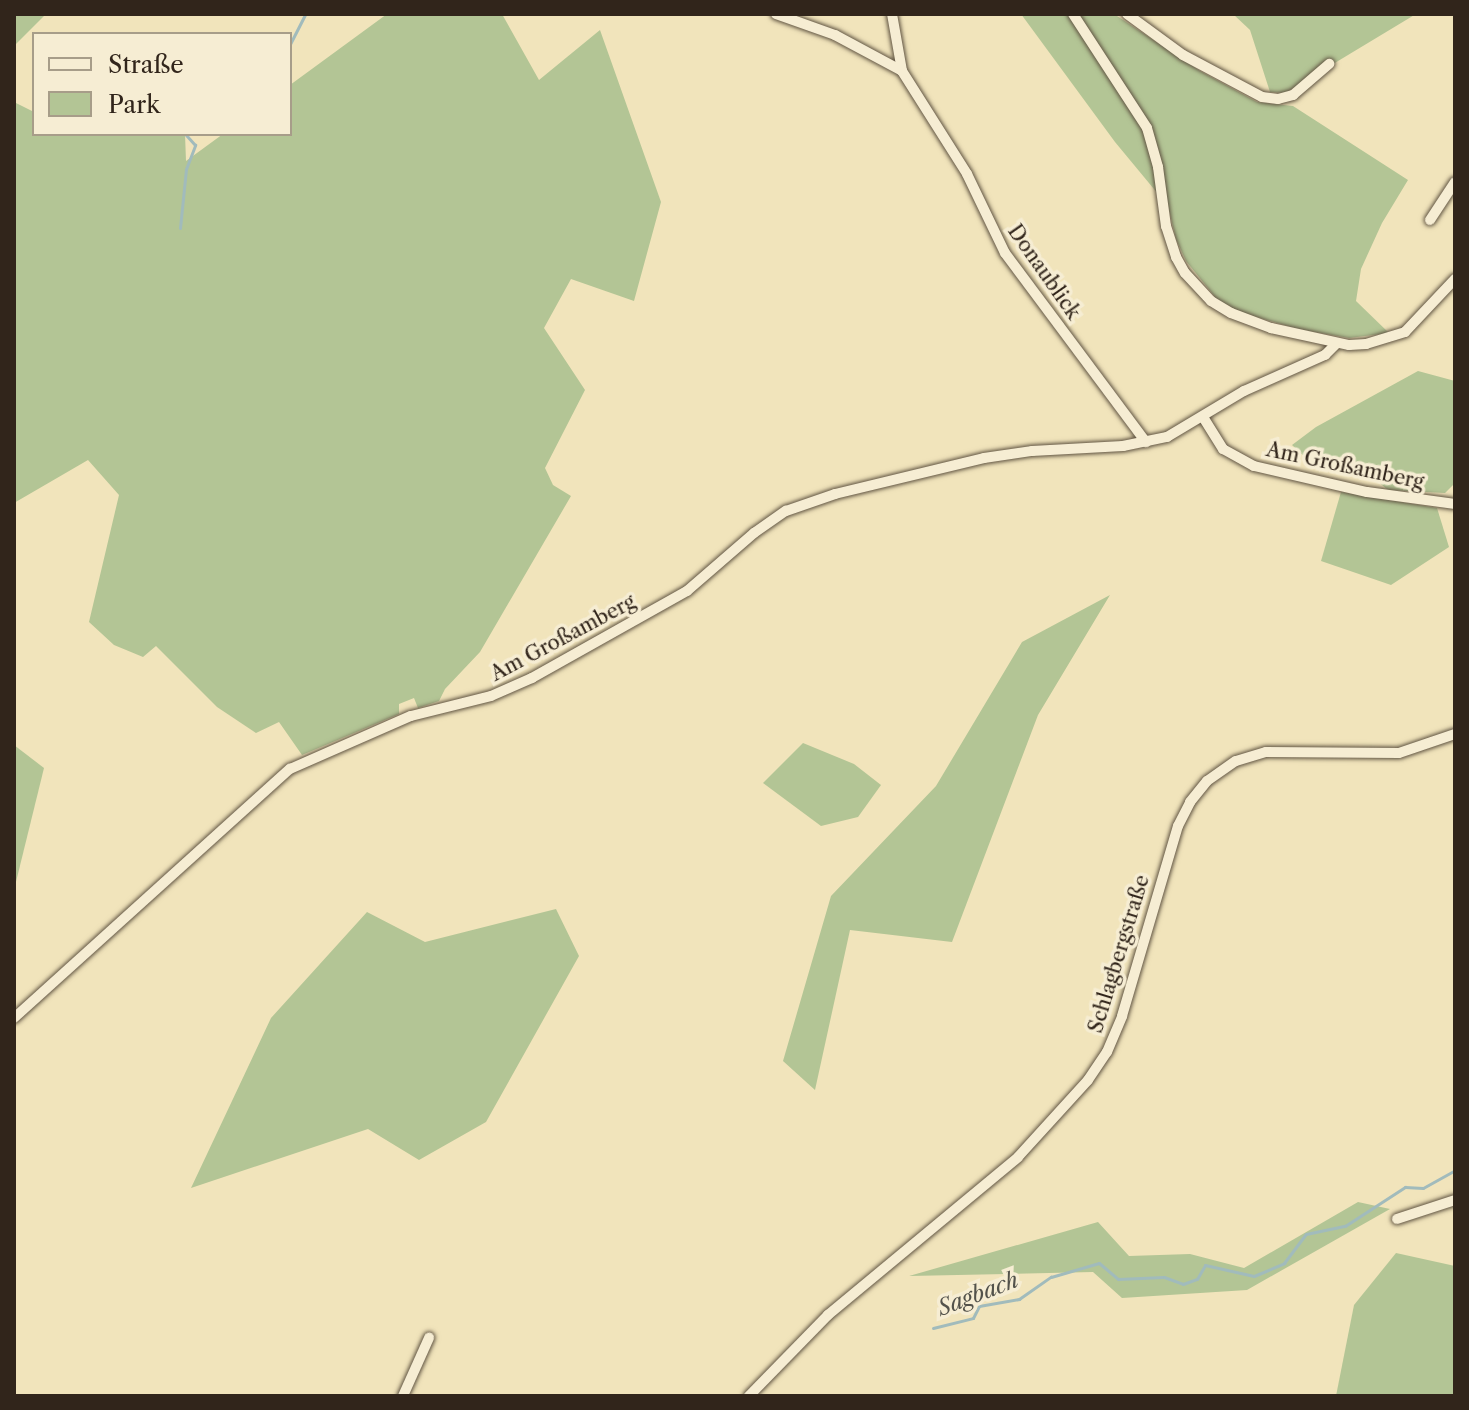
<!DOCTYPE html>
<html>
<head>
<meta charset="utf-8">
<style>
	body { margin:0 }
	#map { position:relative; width:1469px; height:1410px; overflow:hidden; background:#f1e4bb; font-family:"Libre Caslon Text",serif }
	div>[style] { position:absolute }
	.green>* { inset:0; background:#b3c595 }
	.stream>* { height:3px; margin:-1.5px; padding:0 1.5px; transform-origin:1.5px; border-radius:1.5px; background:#a1bbbc }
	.roads { filter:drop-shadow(0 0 2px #615543) drop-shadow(0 0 2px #615543) }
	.street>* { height:10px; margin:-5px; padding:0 5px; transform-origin:5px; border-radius:5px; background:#f6edd3 }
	span { translate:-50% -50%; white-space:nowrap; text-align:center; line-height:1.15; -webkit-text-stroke:7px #f6edd3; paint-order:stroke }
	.street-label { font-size:20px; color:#31251b }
	.water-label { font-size:22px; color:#53524b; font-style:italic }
	.frame { position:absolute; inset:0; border:16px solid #31251b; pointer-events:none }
	.legend { position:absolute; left:32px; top:32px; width:260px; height:104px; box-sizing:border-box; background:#f6edd3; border:2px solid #a79d89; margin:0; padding:10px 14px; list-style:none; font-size:24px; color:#31251b }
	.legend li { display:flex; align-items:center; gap:16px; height:40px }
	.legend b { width:40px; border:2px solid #a79d89 }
</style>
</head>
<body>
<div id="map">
	<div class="green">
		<i style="clip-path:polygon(14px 14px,46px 14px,14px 46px)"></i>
		<i style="clip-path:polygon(387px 14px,502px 14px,539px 80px,600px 30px,661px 202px,634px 301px,571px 279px,544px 328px,585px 390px,545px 468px,553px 485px,571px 496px,480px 652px,445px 689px,439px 701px,418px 708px,414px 698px,399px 704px,399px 714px,302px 755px,279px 722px,256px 733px,217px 707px,156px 646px,143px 657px,114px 645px,89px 622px,119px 495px,88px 460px,14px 503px,14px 102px,34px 112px,34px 134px,185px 134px,186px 161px,223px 134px,290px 134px,290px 85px)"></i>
		<i style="clip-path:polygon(1021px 14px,1114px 14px,1200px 71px,1257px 102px,1293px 106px,1408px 180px,1382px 223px,1361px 269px,1356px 301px,1389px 333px,1349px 338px,1298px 329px,1236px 311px,1216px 298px,1186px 261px,1176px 239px,1168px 206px,1115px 142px)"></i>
		<i style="clip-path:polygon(1233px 14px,1416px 14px,1285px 93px,1270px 92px,1250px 30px)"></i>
		<i style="clip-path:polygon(1418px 371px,1455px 381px,1455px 483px,1445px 493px,1388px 490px,1358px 465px,1308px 460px,1292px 445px,1316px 427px)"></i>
		<i style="clip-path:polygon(1341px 492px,1437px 508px,1449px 547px,1391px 585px,1321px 561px)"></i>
		<i style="clip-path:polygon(1110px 595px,1038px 715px,952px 942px,850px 930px,815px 1090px,783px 1061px,831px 896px,936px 786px,1022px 642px)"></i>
		<i style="clip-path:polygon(803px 743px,854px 764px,881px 785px,858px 817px,821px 826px,763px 783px)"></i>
		<i style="clip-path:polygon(14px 745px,44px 768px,14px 890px)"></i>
		<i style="clip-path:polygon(556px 909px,579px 956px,486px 1122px,419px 1160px,368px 1129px,191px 1188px,271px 1018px,367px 912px,425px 942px)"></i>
		<i style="clip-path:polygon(1358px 1202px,1390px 1209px,1247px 1290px,1122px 1298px,1093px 1272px,909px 1276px,1098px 1222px,1129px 1256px,1190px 1254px,1244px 1268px)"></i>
		<i style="clip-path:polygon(1396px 1253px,1455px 1266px,1455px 1396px,1336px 1396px,1354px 1305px)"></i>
	</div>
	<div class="stream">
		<i style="left:290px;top:44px;width:34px;rotate:-63deg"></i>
		<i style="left:180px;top:228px;width:59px;rotate:-84.2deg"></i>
		<i style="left:186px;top:169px;width:26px;rotate:-69deg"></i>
		<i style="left:195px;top:145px;width:15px;rotate:-132deg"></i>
		<i style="left:933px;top:1328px;width:41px;rotate:-14deg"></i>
		<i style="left:973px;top:1318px;width:13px;rotate:-63deg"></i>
		<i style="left:979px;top:1306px;width:41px;rotate:-9.9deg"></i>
		<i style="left:1019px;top:1299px;width:39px;rotate:-35deg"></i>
		<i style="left:1051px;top:1277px;width:50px;rotate:-16.3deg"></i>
		<i style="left:1099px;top:1263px;width:25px;rotate:40deg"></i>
		<i style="left:1118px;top:1279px;width:46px;rotate:-2.5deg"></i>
		<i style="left:1164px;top:1277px;width:20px;rotate:20deg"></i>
		<i style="left:1183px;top:1284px;width:15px;rotate:-20deg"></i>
		<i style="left:1197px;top:1279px;width:16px;rotate:-60deg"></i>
		<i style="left:1205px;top:1265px;width:50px;rotate:12.7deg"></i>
		<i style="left:1254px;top:1276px;width:33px;rotate:-23deg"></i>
		<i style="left:1284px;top:1263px;width:36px;rotate:-53deg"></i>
		<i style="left:1306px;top:1234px;width:40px;rotate:-12deg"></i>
		<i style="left:1345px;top:1226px;width:72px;rotate:-33deg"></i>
		<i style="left:1405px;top:1187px;width:18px;rotate:3deg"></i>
		<i style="left:1423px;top:1188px;width:37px;rotate:-29deg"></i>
	</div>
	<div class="roads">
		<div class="street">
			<i style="left:776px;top:14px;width:63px;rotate:19.6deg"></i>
			<i style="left:835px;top:35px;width:76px;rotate:28.2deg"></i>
			<i style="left:902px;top:71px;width:122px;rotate:57.7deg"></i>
			<i style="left:967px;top:174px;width:88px;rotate:64.3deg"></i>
			<i style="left:1005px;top:253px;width:236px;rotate:53.3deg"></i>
			<i style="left:892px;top:14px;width:58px;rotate:80deg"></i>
			<i style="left:1073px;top:14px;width:136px;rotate:57deg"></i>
			<i style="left:1147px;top:128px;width:41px;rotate:74.2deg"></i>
			<i style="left:1158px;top:167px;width:60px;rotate:82.3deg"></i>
			<i style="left:1166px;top:226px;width:33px;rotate:72deg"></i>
			<i style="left:1176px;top:257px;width:18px;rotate:61deg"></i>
			<i style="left:1185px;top:273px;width:38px;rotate:47deg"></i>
			<i style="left:1211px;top:301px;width:23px;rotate:31deg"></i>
			<i style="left:1231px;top:313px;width:43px;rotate:20.6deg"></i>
			<i style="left:1271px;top:328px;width:80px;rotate:12.3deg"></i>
			<i style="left:1349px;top:345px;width:17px;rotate:-3deg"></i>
			<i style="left:1366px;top:344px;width:41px;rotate:-17.1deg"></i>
			<i style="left:1405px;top:332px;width:73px;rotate:-46.7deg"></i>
			<i style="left:1127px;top:14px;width:69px;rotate:36.2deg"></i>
			<i style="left:1183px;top:55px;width:89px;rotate:28deg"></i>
			<i style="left:1262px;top:97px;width:16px;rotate:7deg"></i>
			<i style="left:1278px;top:99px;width:16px;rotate:-15deg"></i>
			<i style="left:1293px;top:95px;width:48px;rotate:-40.7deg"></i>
			<i style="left:1430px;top:220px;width:45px;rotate:-56.7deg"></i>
			<i style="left:1203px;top:417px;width:38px;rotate:58deg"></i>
			<i style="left:1223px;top:449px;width:35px;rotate:29deg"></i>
			<i style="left:1254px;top:466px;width:116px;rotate:13deg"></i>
			<i style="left:1367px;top:492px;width:89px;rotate:7.8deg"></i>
			<i style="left:14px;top:1018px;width:372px;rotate:-42.1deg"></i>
			<i style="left:290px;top:769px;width:132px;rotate:-23.7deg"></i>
			<i style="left:411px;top:716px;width:82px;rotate:-14deg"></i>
			<i style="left:491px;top:696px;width:45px;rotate:-23.7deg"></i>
			<i style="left:532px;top:678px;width:178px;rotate:-29.3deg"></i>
			<i style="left:687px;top:591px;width:89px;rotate:-40.9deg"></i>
			<i style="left:754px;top:533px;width:39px;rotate:-35deg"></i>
			<i style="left:786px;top:511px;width:52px;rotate:-19.1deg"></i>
			<i style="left:835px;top:494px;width:153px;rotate:-13.6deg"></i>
			<i style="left:984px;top:458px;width:49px;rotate:-8.3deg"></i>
			<i style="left:1032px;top:451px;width:91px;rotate:-3.1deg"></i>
			<i style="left:1123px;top:446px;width:45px;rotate:-11.6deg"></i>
			<i style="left:1167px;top:437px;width:90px;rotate:-30.9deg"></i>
			<i style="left:1244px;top:391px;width:89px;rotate:-24deg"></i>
			<i style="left:1325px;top:355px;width:17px;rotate:-45deg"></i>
			<i style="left:1397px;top:1219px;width:61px;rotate:-18.1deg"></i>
			<i style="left:403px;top:1396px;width:64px;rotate:-65.9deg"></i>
			<i style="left:749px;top:1396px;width:113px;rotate:-45.7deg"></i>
			<i style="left:828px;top:1315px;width:247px;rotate:-39.7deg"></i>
			<i style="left:1018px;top:1157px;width:104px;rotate:-47.7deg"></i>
			<i style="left:1088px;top:1080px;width:34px;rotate:-56deg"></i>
			<i style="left:1107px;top:1052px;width:39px;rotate:-67deg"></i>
			<i style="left:1122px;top:1016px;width:198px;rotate:-73.6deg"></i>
			<i style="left:1178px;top:826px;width:27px;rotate:-63deg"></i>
			<i style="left:1190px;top:802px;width:27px;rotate:-51deg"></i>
			<i style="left:1207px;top:781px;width:35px;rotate:-35deg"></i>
			<i style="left:1236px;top:761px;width:31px;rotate:-17deg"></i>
			<i style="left:1266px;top:752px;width:133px;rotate:0.4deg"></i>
			<i style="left:1399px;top:753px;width:59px;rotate:-18.7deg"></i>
		</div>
	</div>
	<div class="street-label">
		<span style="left:1044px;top:272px;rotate:55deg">Donaublick</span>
		<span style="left:1345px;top:466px;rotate:12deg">Am Großamberg</span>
		<span style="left:563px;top:638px;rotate:-28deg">Am Großamberg</span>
		<span style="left:1119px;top:954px;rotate:-73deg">Schlagbergstraße</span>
	</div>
	<div class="water-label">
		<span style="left:978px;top:1294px;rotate:-21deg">Sagbach</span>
	</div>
	<div class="frame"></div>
	<ul class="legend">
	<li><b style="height:10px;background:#f6edd3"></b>Straße</li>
	<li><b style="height:22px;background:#b3c595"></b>Park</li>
	</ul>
</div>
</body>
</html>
